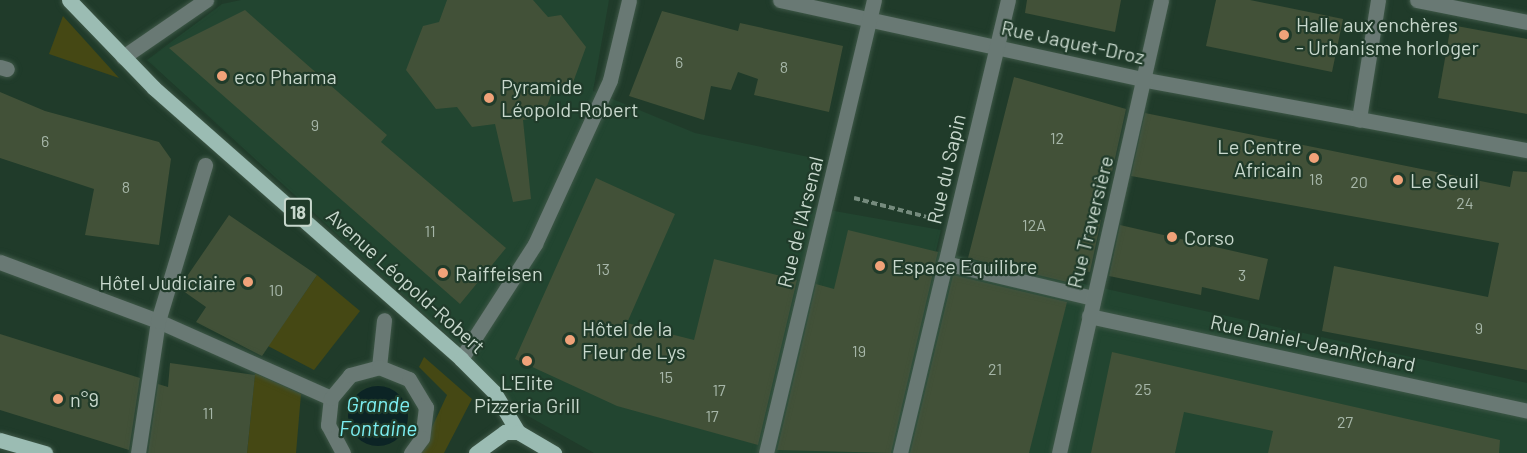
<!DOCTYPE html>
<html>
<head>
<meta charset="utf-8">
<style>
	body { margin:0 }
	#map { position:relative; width:1527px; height:453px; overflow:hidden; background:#203b2a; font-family:Barlow,sans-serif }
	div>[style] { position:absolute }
	.built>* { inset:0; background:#224530 }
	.green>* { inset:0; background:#454814 }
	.water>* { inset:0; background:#0c2425 }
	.round { border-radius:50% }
	.building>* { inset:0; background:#425138 }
	.path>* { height:4px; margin-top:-2px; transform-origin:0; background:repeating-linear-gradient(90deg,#758b7d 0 6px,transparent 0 9px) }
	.roads { filter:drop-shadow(0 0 2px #3e5747) drop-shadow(0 0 2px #3e5747) }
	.minor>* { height:15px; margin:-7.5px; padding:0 7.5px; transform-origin:7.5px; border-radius:7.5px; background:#697974 }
	.major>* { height:15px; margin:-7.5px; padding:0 7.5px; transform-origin:7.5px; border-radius:7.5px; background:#9bbcb3 }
	.dots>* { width:16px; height:16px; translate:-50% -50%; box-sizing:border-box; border:3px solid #203b2a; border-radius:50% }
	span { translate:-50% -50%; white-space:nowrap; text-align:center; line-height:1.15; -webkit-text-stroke:4.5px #203b2a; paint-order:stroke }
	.number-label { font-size:16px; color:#a6b6a8 }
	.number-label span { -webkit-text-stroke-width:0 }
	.shield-label span { padding:2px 4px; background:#203b2a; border:2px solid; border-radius:4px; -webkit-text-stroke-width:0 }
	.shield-label { font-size:18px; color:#c8d8cd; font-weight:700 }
	.poi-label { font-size:20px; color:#c8d8cd }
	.left { translate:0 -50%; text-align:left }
	.right { translate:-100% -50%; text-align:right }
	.street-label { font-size:20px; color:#c8d8cd }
	.water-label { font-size:21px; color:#7ceef2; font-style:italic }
</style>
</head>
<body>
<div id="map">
	<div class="built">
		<i style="clip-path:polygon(241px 0,609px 0,593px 91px,695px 133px,823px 160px,812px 207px,941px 230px,936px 251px,1527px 383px,1527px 453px,594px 453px,512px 407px,456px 343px,147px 60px,222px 4px)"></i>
	</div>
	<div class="green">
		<i style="clip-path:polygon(63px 16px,119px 78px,49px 54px)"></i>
		<i style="clip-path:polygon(317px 275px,360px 311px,314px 370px,268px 346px)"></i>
		<i style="clip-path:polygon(424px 357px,472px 399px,444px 453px,420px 453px,447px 395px,419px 367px)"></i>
		<i style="clip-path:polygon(255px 373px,301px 394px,296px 453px,247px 453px)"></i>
	</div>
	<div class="water">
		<i class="round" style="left:348px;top:386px;width:60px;height:60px"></i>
	</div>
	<div class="building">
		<i style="clip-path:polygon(447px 0,533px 0,548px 17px,561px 15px,586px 47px,571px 88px,553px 90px,543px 117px,523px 120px,531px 199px,513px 202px,495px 124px,472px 127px,457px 107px,436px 109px,406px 70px,423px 26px,439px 22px)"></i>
		<i style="clip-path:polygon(1027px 0,1121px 0,1115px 32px,1025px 13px)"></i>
		<i style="clip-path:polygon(1216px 0,1250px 0,1343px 19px,1332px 72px,1206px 46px)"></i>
		<i style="clip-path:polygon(245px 10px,387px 135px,381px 142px,506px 248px,460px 304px,169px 48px)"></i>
		<i style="clip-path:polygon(662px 11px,738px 31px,740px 23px,843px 46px,829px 112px,754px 95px,758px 79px,738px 72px,731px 90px,711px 86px,704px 120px,629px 96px)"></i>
		<i style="clip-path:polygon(1451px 25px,1527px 39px,1527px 114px,1438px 98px)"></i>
		<i style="clip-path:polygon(1014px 77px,1126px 109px,1112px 172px,1103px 170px,1092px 218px,1101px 220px,1090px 272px,1081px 270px,1071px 283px,968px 258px)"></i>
		<i style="clip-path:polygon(0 92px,45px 111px,159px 142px,171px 159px,159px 245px,85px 235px,94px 189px,0 158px)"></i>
		<i style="clip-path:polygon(1145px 113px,1510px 187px,1513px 171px,1527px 172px,1527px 370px,1322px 331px,1334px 266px,1488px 297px,1499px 243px,1131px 176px)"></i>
		<i style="clip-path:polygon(596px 178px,675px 214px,627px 323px,694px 340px,714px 259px,797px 280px,758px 445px,617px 406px,515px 359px)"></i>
		<i style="clip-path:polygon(229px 215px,317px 275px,262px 356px,196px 322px,206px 307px,179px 288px)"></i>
		<i style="clip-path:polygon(1120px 225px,1268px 259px,1259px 300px,1202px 287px,1201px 295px,1109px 276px)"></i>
		<i style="clip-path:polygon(848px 230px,938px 252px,891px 453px,777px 450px,816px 284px,834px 289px)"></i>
		<i style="clip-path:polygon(953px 275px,1067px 302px,1029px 453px,910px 453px)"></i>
		<i style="clip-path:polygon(0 334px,140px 378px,129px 450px,0 410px)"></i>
		<i style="clip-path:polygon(1112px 352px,1500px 440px,1499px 453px,1268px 453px,1273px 431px,1184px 412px,1175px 453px,1091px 453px)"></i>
		<i style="clip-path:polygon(170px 363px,255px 375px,247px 453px,148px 453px,158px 384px,168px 387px)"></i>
	</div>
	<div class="path">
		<i style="left:854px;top:198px;width:80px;rotate:14.6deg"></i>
	</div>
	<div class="roads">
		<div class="minor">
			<i style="left:780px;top:0;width:375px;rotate:12.3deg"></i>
			<i style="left:1146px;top:80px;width:217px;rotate:10.4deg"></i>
			<i style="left:1378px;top:0;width:121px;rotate:99.1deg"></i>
			<i style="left:1359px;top:119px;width:171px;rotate:10.5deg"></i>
			<i style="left:1417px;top:0;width:112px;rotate:11.3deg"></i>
			<i style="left:123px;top:57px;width:101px;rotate:-34.5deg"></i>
			<i style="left:0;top:67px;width:7px;rotate:16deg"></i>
			<i style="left:0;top:262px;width:169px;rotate:20.5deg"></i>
			<i style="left:158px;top:321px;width:189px;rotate:24deg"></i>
			<i style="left:945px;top:263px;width:152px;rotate:13.3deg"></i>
			<i style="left:1089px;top:316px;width:448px;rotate:12.2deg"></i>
			<i style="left:461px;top:359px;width:137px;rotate:-57.2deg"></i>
			<i style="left:535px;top:244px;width:180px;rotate:-65.4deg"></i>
			<i style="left:610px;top:80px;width:82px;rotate:-76.6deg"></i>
			<i style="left:379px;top:367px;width:47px;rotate:-83.9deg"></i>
			<i style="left:138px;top:453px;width:134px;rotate:-81.4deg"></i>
			<i style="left:158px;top:321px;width:163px;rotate:-73.2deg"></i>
			<i style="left:343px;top:453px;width:32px;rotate:-118deg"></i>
			<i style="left:328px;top:425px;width:27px;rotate:-84deg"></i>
			<i style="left:331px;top:398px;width:30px;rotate:-50deg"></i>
			<i style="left:350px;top:375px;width:30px;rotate:-15deg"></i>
			<i style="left:379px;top:367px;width:32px;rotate:22deg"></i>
			<i style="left:409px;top:379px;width:33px;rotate:59deg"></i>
			<i style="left:426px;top:407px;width:31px;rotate:97deg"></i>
			<i style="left:422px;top:438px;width:19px;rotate:126deg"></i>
			<i style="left:766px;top:453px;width:466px;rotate:-76.6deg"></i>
			<i style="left:900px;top:453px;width:466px;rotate:-76.6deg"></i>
			<i style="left:1059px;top:453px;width:464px;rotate:-77.3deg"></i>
		</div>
		<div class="major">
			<i style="left:69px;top:0;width:122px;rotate:46deg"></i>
			<i style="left:154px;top:88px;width:409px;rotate:41.4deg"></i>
			<i style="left:461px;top:359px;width:47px;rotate:45deg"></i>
			<i style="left:494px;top:392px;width:47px;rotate:59deg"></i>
			<i style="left:0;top:440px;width:47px;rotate:16.1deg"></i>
			<i style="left:476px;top:453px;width:36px;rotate:-36deg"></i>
			<i style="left:505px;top:432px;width:13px"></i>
			<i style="left:518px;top:432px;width:42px;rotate:30.3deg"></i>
		</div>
	</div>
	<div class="dots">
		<i style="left:1284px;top:35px;background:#f0a279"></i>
		<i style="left:222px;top:76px;background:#f0a279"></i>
		<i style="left:489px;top:98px;background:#f0a279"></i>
		<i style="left:1314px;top:158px;background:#f0a279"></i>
		<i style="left:1398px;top:180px;background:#f0a279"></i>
		<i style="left:1172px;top:237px;background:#f0a279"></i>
		<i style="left:880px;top:266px;background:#f0a279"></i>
		<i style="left:443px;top:273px;background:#f0a279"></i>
		<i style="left:248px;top:282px;background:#f0a279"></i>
		<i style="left:570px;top:340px;background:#f0a279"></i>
		<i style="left:527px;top:361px;background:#f0a279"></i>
		<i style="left:58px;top:399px;background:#f0a279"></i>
	</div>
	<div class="number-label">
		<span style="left:679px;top:62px">6</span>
		<span style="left:784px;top:67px">8</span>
		<span style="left:315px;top:125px">9</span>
		<span style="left:1057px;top:138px">12</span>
		<span style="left:45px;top:141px">6</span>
		<span style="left:1316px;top:179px">18</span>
		<span style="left:1359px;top:182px">20</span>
		<span style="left:126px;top:187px">8</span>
		<span style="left:1465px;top:203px">24</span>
		<span style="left:1034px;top:225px">12A</span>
		<span style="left:430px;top:231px">11</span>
		<span style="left:603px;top:269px">13</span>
		<span style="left:1242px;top:275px">3</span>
		<span style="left:276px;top:290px">10</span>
		<span style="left:1479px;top:328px">9</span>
		<span style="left:859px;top:351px">19</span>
		<span style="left:995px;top:369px">21</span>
		<span style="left:666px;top:377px">15</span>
		<span style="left:1143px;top:389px">25</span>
		<span style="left:719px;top:390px">17</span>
		<span style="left:208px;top:413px">11</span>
		<span style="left:712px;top:416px">17</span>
		<span style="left:1345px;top:422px">27</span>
	</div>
	<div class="shield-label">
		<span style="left:298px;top:212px">18</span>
	</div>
	<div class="poi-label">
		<span class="left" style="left:1296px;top:36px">Halle aux enchères<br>- Urbanisme horloger</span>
		<span class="left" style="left:234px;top:76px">eco Pharma</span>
		<span class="left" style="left:501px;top:98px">Pyramide<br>Léopold-Robert</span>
		<span class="right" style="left:1302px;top:158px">Le Centre<br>Africain</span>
		<span class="left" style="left:1410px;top:180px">Le Seuil</span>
		<span class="left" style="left:1184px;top:237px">Corso</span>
		<span class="left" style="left:892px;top:266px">Espace Equilibre</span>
		<span class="left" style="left:455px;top:273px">Raiffeisen</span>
		<span class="right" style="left:236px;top:282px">Hôtel Judiciaire</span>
		<span class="left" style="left:582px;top:340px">Hôtel de la<br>Fleur de Lys</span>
		<span style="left:527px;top:394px">L'Elite<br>Pizzeria Grill</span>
		<span class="left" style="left:70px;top:399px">n°9</span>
	</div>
	<div class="street-label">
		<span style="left:1073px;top:42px;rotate:12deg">Rue Jaquet-Droz</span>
		<span style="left:946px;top:169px;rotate:-77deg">Rue du Sapin</span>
		<span style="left:800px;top:222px;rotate:-76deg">Rue de l'Arsenal</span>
		<span style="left:1090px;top:222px;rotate:-76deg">Rue Traversière</span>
		<span style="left:406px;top:281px;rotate:42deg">Avenue Léopold-Robert</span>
		<span style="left:1313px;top:343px;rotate:12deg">Rue Daniel-JeanRichard</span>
	</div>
	<div class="water-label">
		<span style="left:378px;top:416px">Grande<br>Fontaine</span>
	</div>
</div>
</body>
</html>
